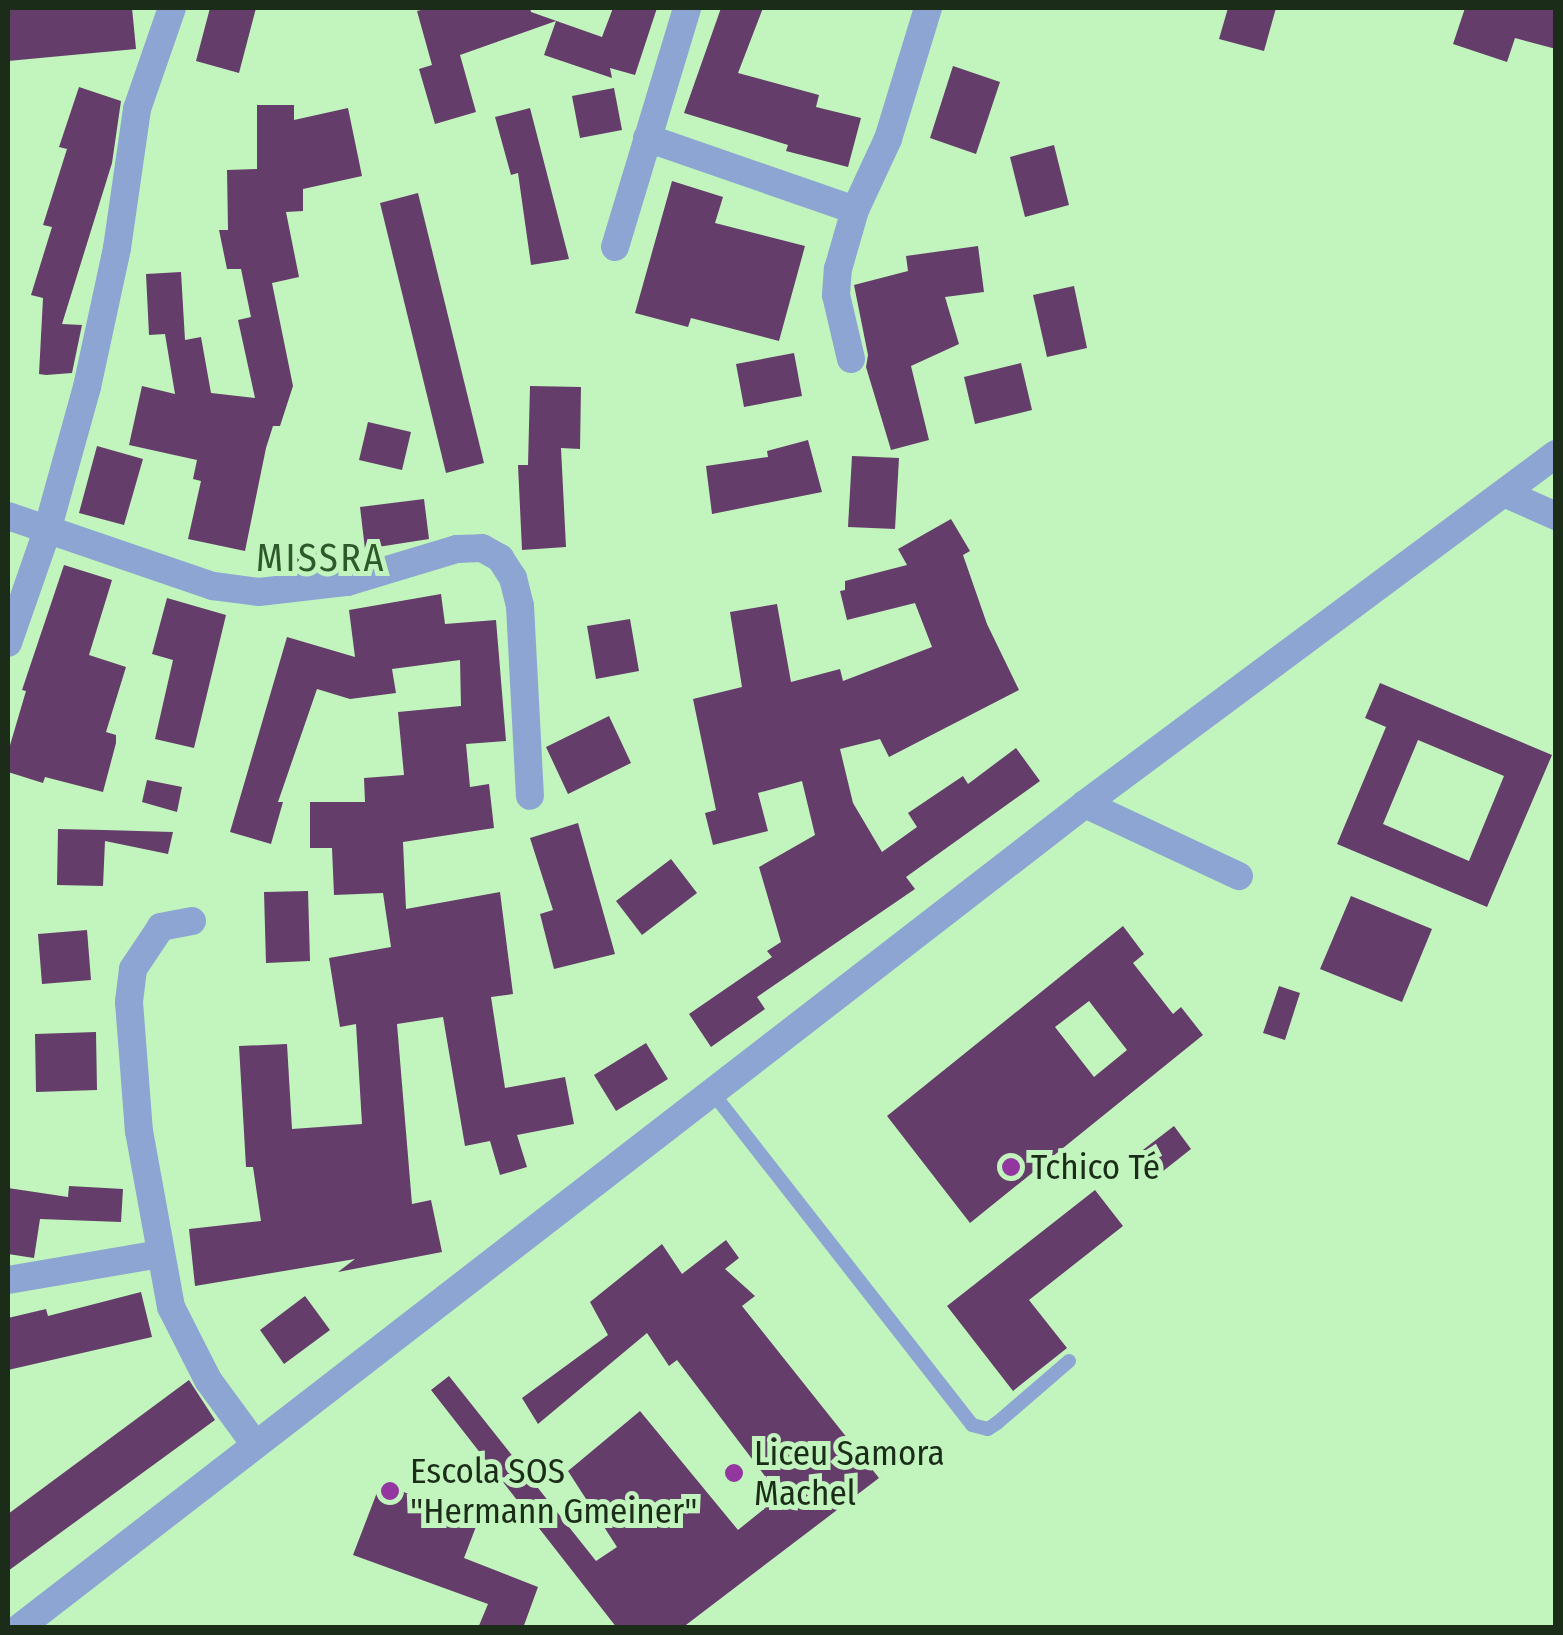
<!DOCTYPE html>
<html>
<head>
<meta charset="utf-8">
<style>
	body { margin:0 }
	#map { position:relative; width:1563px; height:1635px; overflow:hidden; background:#c2f4be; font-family:"Fira Sans Condensed",sans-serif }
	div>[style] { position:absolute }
	.building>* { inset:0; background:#653d6a }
	.lane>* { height:14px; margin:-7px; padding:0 7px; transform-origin:7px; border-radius:7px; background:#8ca5d2 }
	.street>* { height:28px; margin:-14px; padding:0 14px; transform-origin:14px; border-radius:14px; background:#8ca5d2 }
	.dots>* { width:28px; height:28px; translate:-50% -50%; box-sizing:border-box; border:5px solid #c2f4be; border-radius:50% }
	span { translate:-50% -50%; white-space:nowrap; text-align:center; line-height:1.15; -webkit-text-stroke:10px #c2f4be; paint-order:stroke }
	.poi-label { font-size:35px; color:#1b2d19 }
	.left { translate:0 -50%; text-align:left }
	.neighbourhood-label { font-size:38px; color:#2e592b; letter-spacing:2.5px }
	.frame { position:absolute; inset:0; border:10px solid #1b2d19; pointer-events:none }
</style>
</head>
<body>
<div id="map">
	<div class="building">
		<i style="clip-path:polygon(8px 8px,132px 8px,136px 49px,8px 61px)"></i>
		<i style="clip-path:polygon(210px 8px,256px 8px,239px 73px,196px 61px)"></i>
		<i style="clip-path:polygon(429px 8px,530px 8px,531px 12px,602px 37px,613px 8px,657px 8px,635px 75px,610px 68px,612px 78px,544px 55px,556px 21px,460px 55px,476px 112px,435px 124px,419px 69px,432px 65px,417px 11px)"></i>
		<i style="clip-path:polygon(721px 8px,763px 8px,738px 73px,819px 95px,816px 107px,861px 118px,848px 167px,786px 151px,788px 145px,684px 113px)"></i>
		<i style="clip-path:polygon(1228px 8px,1276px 8px,1264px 51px,1219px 39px)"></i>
		<i style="clip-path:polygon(1465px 8px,1556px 8px,1556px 49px,1515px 38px,1507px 62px,1453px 44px)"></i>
		<i style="clip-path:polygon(953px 66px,1000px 82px,976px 154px,930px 138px)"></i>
		<i style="clip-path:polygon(79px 87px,121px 101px,112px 163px,62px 324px,82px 325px,72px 373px,46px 375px,39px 374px,43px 298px,31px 295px,52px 227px,43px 225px,67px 149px,59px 147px)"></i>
		<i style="clip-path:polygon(614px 88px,622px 130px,580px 138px,572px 96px)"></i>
		<i style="clip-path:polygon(257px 105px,294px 105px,294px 120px,348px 108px,362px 176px,303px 189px,303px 211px,286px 212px,299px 277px,272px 283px,293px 386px,280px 426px,273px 426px,266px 448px,245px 551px,188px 539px,201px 481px,193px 479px,197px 460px,129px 445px,142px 386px,175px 394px,165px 334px,149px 335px,146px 274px,181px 272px,185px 340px,201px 337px,211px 393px,255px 398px,238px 320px,251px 317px,241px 269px,227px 269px,219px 230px,228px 230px,227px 170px,257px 169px)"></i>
		<i style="clip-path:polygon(530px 108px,569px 259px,531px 265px,518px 173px,511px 175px,495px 117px)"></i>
		<i style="clip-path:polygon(1054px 145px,1069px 205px,1025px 217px,1010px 157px)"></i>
		<i style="clip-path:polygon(672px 181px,723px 197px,715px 223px,805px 246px,779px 341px,691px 318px,688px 327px,635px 313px)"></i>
		<i style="clip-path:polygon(418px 193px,484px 463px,446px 473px,380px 203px)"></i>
		<i style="clip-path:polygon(978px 246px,984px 292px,945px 297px,959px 344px,911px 366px,929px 440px,891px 450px,866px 367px,868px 355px,854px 285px,908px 271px,906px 256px)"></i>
		<i style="clip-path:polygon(1074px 286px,1087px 348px,1047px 357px,1033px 295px)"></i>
		<i style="clip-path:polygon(794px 353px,802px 396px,744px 407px,736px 364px)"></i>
		<i style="clip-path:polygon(1021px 363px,1032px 410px,975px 424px,964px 377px)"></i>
		<i style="clip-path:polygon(530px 386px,581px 387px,580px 449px,561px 448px,566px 547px,522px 550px,518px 465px,528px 465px)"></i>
		<i style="clip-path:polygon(368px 422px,411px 432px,402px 470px,359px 460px)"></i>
		<i style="clip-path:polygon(808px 440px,822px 492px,712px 514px,706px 466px,768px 457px,767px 451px)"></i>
		<i style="clip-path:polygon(97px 446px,143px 459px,124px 525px,79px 513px)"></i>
		<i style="clip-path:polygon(852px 456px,899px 458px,895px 529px,848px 527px)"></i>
		<i style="clip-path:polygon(424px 499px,429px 539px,365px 549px,360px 507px)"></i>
		<i style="clip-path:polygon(951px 519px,970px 551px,963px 555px,987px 624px,1019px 690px,889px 757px,880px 739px,840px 749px,853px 803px,882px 852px,917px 827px,908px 813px,963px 776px,968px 784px,1016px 748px,1040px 781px,906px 877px,915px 889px,757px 997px,765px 1009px,711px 1047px,689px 1014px,772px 957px,767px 951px,781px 942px,759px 867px,815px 835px,802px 781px,758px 793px,768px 831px,713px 845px,705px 813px,716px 810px,693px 699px,742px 687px,730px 612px,777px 604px,791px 682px,840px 669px,843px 681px,932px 647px,915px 603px,847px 620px,840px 591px,845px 590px,845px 581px,907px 565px,898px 549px)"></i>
		<i style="clip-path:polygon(334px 542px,336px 566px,283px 572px,281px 547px)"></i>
		<i style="clip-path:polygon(64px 565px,112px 580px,89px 655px,126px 667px,106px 732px,116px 735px,116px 743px,103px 792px,45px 777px,43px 783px,8px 772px,8px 752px,26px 691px,22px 690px)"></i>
		<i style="clip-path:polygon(441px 594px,445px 624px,496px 620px,506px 741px,466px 744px,470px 787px,489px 784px,494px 828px,403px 842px,406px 909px,500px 892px,513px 994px,491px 997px,505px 1088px,565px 1077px,574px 1124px,517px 1135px,527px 1167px,500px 1175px,490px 1141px,465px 1146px,443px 1017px,397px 1024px,412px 1204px,431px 1200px,442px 1252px,338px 1272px,355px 1259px,195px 1286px,189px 1229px,261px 1221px,253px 1167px,246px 1167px,239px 1046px,287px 1044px,292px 1129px,362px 1124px,356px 1024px,340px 1027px,329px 958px,391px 947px,383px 893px,334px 895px,332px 848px,310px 848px,310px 802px,365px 802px,364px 778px,404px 775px,398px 712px,461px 706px,460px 660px,392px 669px,396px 693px,350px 699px,317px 689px,278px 802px,283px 802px,271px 844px,230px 832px,287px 637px,355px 657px,349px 610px)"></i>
		<i style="clip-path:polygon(167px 598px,226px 615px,194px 748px,155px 739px,173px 660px,152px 654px)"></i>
		<i style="clip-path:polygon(630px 619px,639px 671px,596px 679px,587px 626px)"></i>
		<i style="clip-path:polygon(evenodd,1380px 683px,1552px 755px,1487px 907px,1337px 844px,1386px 727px,1365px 718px,1380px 683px,1418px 740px,1504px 776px,1469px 861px,1383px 824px,1418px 740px)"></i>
		<i style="clip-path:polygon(609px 716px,631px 763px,568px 794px,546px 747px)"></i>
		<i style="clip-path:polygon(147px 780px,182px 787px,177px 812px,142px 802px)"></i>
		<i style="clip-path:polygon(578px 823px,615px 954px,554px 969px,540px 914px,553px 910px,530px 838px)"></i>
		<i style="clip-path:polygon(58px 829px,104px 830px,173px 832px,168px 854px,105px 841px,103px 886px,57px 885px)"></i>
		<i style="clip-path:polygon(671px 859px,697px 893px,642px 935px,616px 901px)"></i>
		<i style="clip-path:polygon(308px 891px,310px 961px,266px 963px,264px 892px)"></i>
		<i style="clip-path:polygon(1351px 896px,1432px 929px,1402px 1002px,1320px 969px)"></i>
		<i style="clip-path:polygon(evenodd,1123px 926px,1144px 954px,1133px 963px,1173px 1014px,1181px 1007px,1203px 1035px,970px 1223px,887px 1116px,1123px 926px,1089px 1001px,1127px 1050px,1094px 1077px,1055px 1027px,1089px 1001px)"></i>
		<i style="clip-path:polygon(87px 930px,91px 980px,42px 984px,38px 934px)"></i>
		<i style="clip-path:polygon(1279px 986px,1300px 993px,1285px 1040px,1263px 1033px)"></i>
		<i style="clip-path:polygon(96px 1032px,97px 1090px,36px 1092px,35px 1034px)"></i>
		<i style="clip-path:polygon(646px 1043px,668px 1079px,616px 1111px,594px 1075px)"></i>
		<i style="clip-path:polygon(1174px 1126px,1191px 1149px,1153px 1179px,1135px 1156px)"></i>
		<i style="clip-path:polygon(69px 1186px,123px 1189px,121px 1222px,40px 1219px,34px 1258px,8px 1254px,8px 1188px,68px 1197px)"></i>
		<i style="clip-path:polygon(1095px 1190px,1123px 1226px,1029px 1300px,1067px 1348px,1013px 1391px,947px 1306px)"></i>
		<i style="clip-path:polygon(726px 1240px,739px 1258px,725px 1269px,755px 1296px,742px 1306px,879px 1478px,682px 1628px,617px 1628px,431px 1390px,449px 1376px,596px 1561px,617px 1547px,568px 1471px,640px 1411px,738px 1530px,780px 1496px,677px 1360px,669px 1366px,647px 1333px,538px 1424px,522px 1398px,608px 1335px,590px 1302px,662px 1244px,682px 1274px)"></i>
		<i style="clip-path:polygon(141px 1292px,152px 1337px,8px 1370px,8px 1318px,46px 1309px,48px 1316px)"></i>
		<i style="clip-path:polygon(305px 1296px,330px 1330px,284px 1364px,260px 1330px)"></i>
		<i style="clip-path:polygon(189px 1380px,215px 1420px,8px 1571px,8px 1514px)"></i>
		<i style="clip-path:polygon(381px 1482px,477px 1524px,464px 1558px,538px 1587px,523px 1628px,478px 1628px,488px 1604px,353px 1555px)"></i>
	</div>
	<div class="lane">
		<i style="left:712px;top:1092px;width:422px;rotate:52deg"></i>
		<i style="left:972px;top:1425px;width:16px;rotate:14deg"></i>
		<i style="left:988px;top:1429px;width:11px;rotate:-34deg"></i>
		<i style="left:997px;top:1423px;width:95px;rotate:-40.7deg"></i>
	</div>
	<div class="street">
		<i style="left:647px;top:138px;width:220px;rotate:19.1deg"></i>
		<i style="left:615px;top:247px;width:250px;rotate:-73.2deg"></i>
		<i style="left:851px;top:359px;width:66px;rotate:-103.2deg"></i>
		<i style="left:836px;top:295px;width:26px;rotate:-86deg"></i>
		<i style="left:838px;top:269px;width:61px;rotate:-73.9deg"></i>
		<i style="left:855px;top:210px;width:78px;rotate:-65.1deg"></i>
		<i style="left:888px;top:139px;width:137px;rotate:-73deg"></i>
		<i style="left:1506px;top:494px;width:55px;rotate:23.7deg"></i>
		<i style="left:8px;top:516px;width:217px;rotate:18.9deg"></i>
		<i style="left:213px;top:586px;width:46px;rotate:7.4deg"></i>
		<i style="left:259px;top:592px;width:89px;rotate:-6.5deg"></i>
		<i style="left:347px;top:582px;width:115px;rotate:-16.7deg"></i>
		<i style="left:457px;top:549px;width:25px;rotate:-2deg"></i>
		<i style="left:482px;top:548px;width:21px;rotate:29deg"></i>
		<i style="left:500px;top:558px;width:24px;rotate:57deg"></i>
		<i style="left:513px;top:578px;width:29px;rotate:76deg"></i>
		<i style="left:520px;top:606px;width:190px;rotate:87deg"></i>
		<i style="left:8px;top:643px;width:119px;rotate:-70.8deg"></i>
		<i style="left:47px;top:531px;width:149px;rotate:-74.5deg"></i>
		<i style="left:87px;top:387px;width:142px;rotate:-77.8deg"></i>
		<i style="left:117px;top:248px;width:140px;rotate:-81.8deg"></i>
		<i style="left:137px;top:109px;width:107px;rotate:-70.9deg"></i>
		<i style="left:1085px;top:804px;width:170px;rotate:25.1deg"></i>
		<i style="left:192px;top:921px;width:32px;rotate:169deg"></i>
		<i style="left:161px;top:927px;width:50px;rotate:123.7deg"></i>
		<i style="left:133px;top:969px;width:33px;rotate:97deg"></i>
		<i style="left:129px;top:1002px;width:129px;rotate:85.6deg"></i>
		<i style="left:139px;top:1131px;width:179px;rotate:79.7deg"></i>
		<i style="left:171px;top:1307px;width:82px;rotate:63.1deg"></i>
		<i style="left:208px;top:1380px;width:78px;rotate:53.9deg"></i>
		<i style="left:8px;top:1280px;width:154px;rotate:-9.7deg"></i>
		<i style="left:19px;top:1628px;width:1347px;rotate:-37.7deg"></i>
		<i style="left:1085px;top:804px;width:587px;rotate:-36.62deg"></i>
	</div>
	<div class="dots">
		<i style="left:1011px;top:1167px;background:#9336a0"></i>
		<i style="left:734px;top:1473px;background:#9336a0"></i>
		<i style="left:390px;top:1491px;background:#9336a0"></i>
	</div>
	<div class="poi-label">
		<span class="left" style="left:1031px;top:1167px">Tchico Té</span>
		<span class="left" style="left:754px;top:1473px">Liceu Samora<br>Machel</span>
		<span class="left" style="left:410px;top:1491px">Escola SOS<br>"Hermann Gmeiner"</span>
	</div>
	<div class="neighbourhood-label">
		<span style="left:321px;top:559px">MISSRA</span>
	</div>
	<div class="frame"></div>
</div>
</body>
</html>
